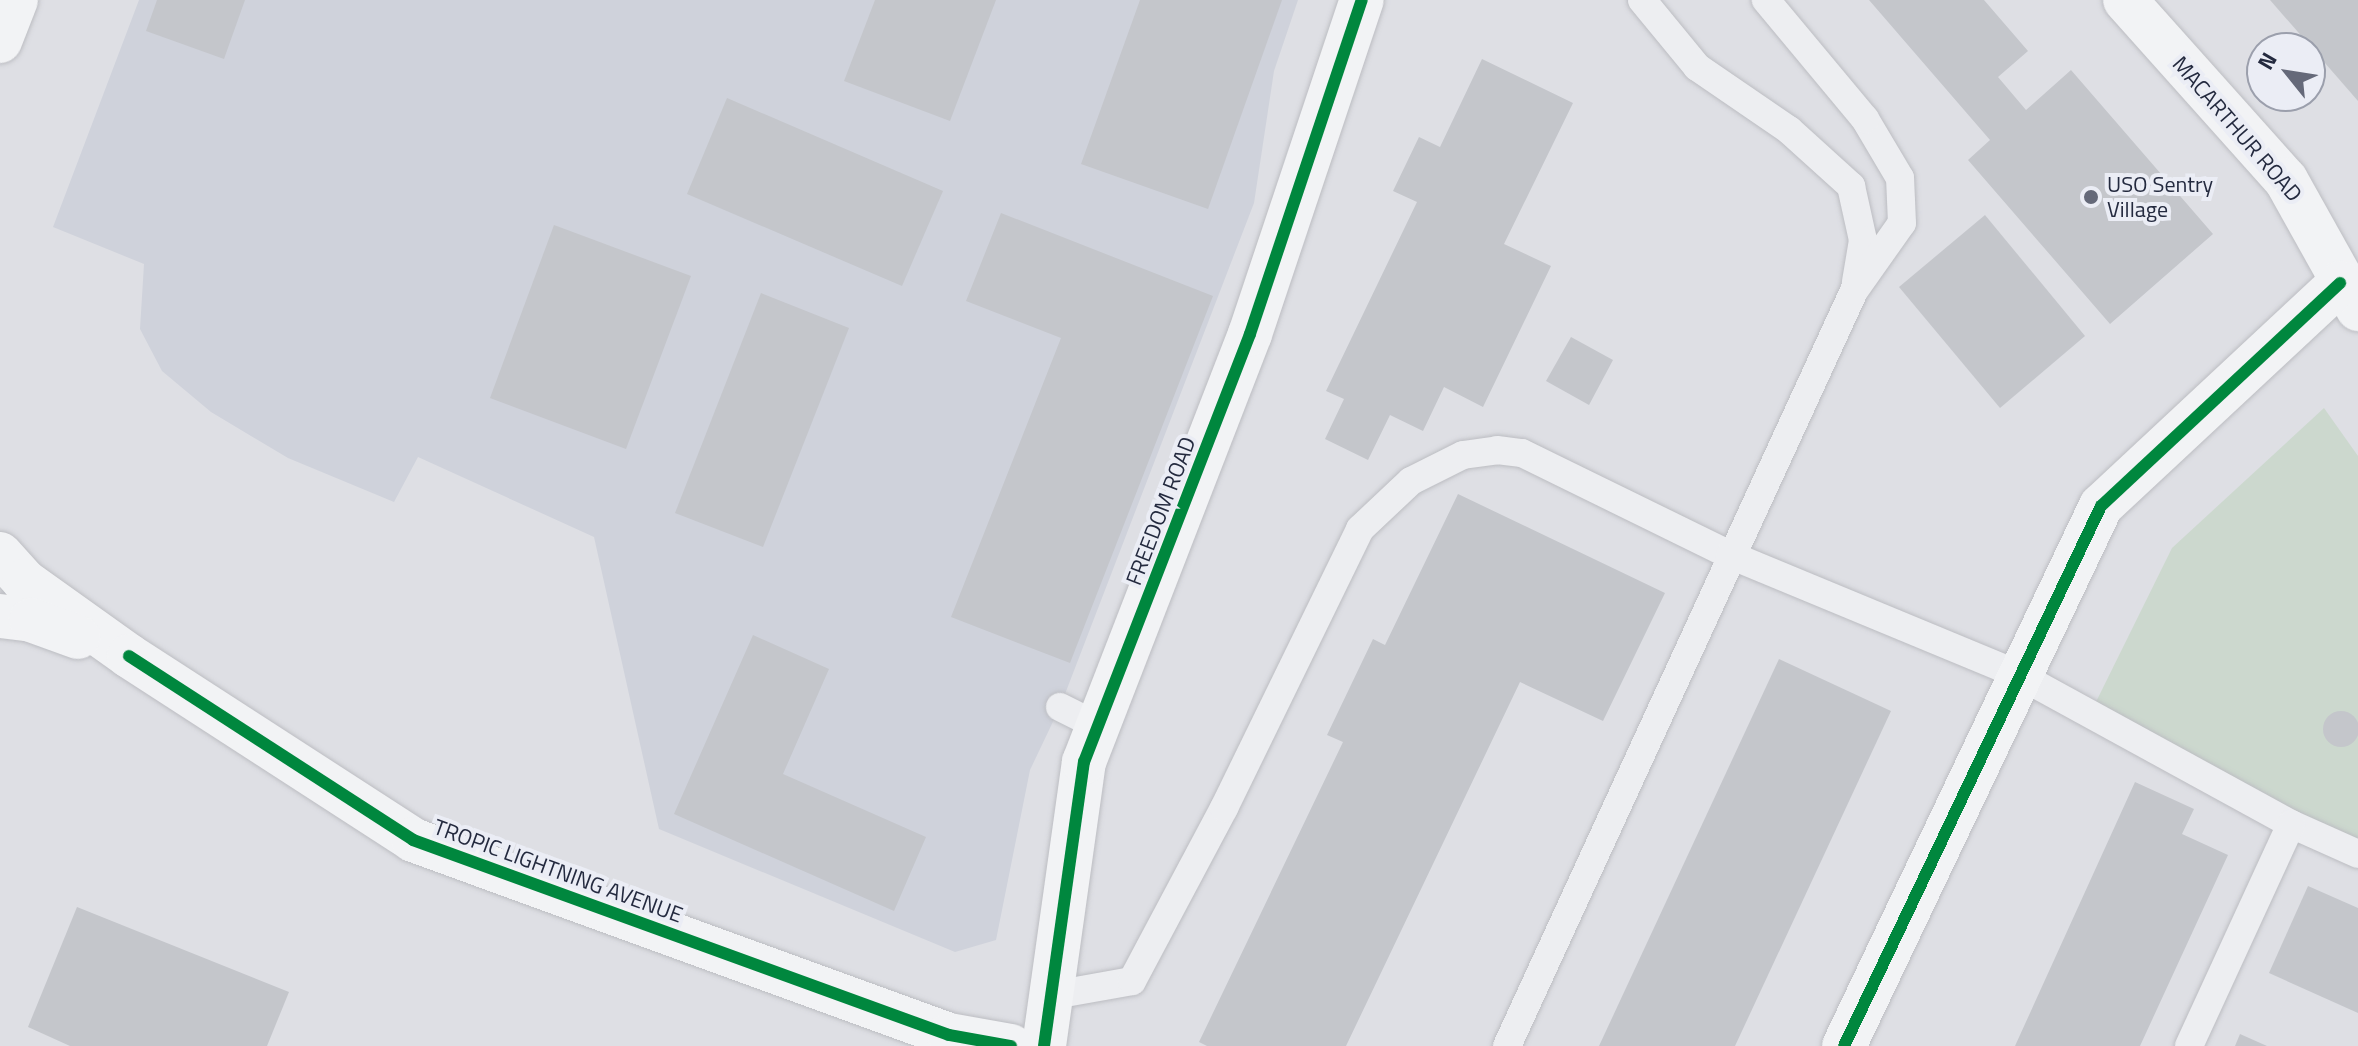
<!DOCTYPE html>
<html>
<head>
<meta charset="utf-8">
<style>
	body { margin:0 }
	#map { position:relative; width:2358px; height:1046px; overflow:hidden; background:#dedfe4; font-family:"Titillium Web",sans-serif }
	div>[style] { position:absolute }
	.built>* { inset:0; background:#cfd2db }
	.green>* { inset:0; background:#ccd8ce }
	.building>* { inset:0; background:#c4c6cb }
	.round { border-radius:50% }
	.roads { filter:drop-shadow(0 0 2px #bcbdc2) drop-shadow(0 0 2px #bcbdc2) }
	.lane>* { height:28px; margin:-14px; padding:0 14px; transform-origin:14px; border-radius:14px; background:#edeef1 }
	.secondary>* { height:44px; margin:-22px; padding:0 22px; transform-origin:22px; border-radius:22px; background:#f2f3f5 }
	.cycleway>* { height:12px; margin:-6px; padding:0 6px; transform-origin:6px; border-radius:6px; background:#00873e }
	.dots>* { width:22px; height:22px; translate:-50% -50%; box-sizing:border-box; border:4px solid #ebedf5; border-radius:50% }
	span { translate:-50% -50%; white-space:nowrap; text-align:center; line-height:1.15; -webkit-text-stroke:8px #ebedf5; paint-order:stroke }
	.street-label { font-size:22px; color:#242a3f }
	.poi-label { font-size:22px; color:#242a3f }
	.left { translate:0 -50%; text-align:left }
	.north { position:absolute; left:2246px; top:32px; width:80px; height:80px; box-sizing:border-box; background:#ebedf5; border:2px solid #9b9fac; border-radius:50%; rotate:300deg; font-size:22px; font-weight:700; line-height:32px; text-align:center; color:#242a3f }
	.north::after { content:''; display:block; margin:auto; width:28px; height:36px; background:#656979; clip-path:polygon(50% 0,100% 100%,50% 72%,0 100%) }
</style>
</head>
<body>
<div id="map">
	<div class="built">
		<i style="clip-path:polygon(139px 0,1298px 0,1274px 71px,1254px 203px,1060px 707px,1030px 770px,996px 940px,955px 952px,659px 829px,594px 537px,418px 457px,394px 502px,288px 458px,211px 412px,162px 371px,140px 329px,144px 264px,53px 227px)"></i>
	</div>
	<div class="green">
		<i style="clip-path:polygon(2324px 408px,2358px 456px,2358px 854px,2090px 714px,2172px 548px)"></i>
	</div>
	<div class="building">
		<i style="clip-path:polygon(157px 0,245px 0,224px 59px,146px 31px)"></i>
		<i style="clip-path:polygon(875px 0,996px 0,950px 121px,844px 81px)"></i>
		<i style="clip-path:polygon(1140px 0,1282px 0,1208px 209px,1081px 164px)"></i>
		<i style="clip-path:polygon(1869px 0,1984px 0,2028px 51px,1998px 77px,2026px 110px,2071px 70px,2213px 234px,2110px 324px,1968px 160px,1990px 140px)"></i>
		<i style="clip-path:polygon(2270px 0,2358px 0,2358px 101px)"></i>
		<i style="clip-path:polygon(1482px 59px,1573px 103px,1504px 244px,1551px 266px,1483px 407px,1444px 387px,1423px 431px,1390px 415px,1368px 460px,1325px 439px,1344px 399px,1326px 391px,1417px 202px,1393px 191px,1419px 137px,1440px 147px)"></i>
		<i style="clip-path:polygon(727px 98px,943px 191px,902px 286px,687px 194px)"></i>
		<i style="clip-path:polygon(1001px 213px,1213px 296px,1070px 663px,951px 617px,1061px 338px,966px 301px)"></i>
		<i style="clip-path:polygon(1985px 215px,2085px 336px,2000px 408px,1899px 287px)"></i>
		<i style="clip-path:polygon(554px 225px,691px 276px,626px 449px,490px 398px)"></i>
		<i style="clip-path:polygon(761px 293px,849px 328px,763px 547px,675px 513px)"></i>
		<i style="clip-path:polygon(1571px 337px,1613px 360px,1589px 405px,1546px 381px)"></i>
		<i style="clip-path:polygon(1458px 494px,1665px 593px,1603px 721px,1520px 682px,1346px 1046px,1207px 1046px,1199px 1042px,1343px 742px,1327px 735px,1373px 639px,1385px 645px)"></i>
		<i style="clip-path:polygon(753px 635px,829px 669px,783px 774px,926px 837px,894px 911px,674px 814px)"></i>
		<i style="clip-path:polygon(1779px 659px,1891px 711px,1735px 1046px,1599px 1046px)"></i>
		<i class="round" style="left:2323px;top:711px;width:36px;height:36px"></i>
		<i style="clip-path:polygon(2135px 782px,2194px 809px,2182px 834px,2228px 855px,2140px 1046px,2015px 1046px)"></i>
		<i style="clip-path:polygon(2308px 886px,2358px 908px,2358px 1013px,2269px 973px)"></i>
		<i style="clip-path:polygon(77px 907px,289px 992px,267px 1046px,70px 1046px,28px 1027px)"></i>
		<i style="clip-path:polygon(2240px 1034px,2267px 1046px,2235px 1046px)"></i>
	</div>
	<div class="roads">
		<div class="lane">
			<i style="left:1642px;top:0;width:87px;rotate:50.6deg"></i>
			<i style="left:1697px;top:67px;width:112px;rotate:34.4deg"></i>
			<i style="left:1789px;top:130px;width:84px;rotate:42.1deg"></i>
			<i style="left:1851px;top:186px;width:55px;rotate:77.5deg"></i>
			<i style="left:1863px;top:240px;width:43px;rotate:99.5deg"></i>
			<i style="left:1060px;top:707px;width:45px;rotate:26.6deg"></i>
			<i style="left:1048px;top:996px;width:85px;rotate:-10.1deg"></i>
			<i style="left:1132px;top:981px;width:196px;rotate:-62deg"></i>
			<i style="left:1224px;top:808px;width:310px;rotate:-64deg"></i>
			<i style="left:1360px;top:529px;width:70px;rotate:-43.3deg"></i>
			<i style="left:1411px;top:481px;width:58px;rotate:-26.6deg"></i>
			<i style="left:1463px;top:455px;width:34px;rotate:-8deg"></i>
			<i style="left:1497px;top:450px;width:25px;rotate:7deg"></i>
			<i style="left:1522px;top:453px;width:232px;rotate:26.1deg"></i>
			<i style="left:1730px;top:555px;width:311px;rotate:22.5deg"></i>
			<i style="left:2017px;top:674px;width:312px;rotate:28.7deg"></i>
			<i style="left:2291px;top:824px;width:73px;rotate:24.1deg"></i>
			<i style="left:1507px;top:1046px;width:831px;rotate:-65.32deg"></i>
			<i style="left:1854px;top:291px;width:83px;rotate:-54.8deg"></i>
			<i style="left:1902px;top:223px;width:45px;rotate:-92.5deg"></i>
			<i style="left:1900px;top:178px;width:69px;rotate:-120.7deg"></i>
			<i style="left:1865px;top:119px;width:155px;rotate:-129.8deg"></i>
			<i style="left:2189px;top:1046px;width:244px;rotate:-65.3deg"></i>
		</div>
		<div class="secondary">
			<i style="left:2125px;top:0;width:241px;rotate:48.2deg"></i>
			<i style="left:2286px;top:180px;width:148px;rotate:60.8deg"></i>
			<i style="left:0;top:41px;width:44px;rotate:-68.7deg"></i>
			<i style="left:0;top:554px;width:36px;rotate:48deg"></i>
			<i style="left:24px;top:581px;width:129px;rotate:35.5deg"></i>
			<i style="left:129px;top:656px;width:338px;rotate:32.9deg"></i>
			<i style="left:413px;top:840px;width:570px;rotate:19.99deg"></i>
			<i style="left:949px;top:1035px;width:63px;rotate:10.1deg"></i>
			<i style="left:0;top:616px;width:31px;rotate:7deg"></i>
			<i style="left:31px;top:620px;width:50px;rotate:19.9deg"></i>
			<i style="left:1044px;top:1046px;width:287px;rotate:-82deg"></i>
			<i style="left:1084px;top:762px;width:459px;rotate:-68.8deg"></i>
			<i style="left:1250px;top:334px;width:352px;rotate:-71.5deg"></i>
			<i style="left:1844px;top:1046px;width:598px;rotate:-64.55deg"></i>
			<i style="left:2101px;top:506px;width:327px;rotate:-43deg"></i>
		</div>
	</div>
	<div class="cycleway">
		<i style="left:129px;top:656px;width:338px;rotate:32.9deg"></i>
		<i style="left:413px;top:840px;width:570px;rotate:19.99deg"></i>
		<i style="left:949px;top:1035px;width:63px;rotate:10.1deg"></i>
		<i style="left:1044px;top:1046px;width:287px;rotate:-82deg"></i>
		<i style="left:1084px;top:762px;width:459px;rotate:-68.8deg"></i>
		<i style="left:1250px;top:334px;width:352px;rotate:-71.5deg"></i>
		<i style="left:1844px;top:1046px;width:598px;rotate:-64.55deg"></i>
		<i style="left:2101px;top:506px;width:327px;rotate:-43deg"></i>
	</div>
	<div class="dots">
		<i style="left:2091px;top:197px;background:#656979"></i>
	</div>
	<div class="street-label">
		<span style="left:2237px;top:129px;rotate:49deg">MACARTHUR ROAD</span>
		<span style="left:1161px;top:511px;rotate:-69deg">FREEDOM ROAD</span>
		<span style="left:558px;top:871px;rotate:20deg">TROPIC LIGHTNING AVENUE</span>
	</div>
	<div class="poi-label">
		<span class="left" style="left:2107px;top:197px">USO Sentry<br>Village</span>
	</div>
	<div class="north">N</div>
</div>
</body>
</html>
